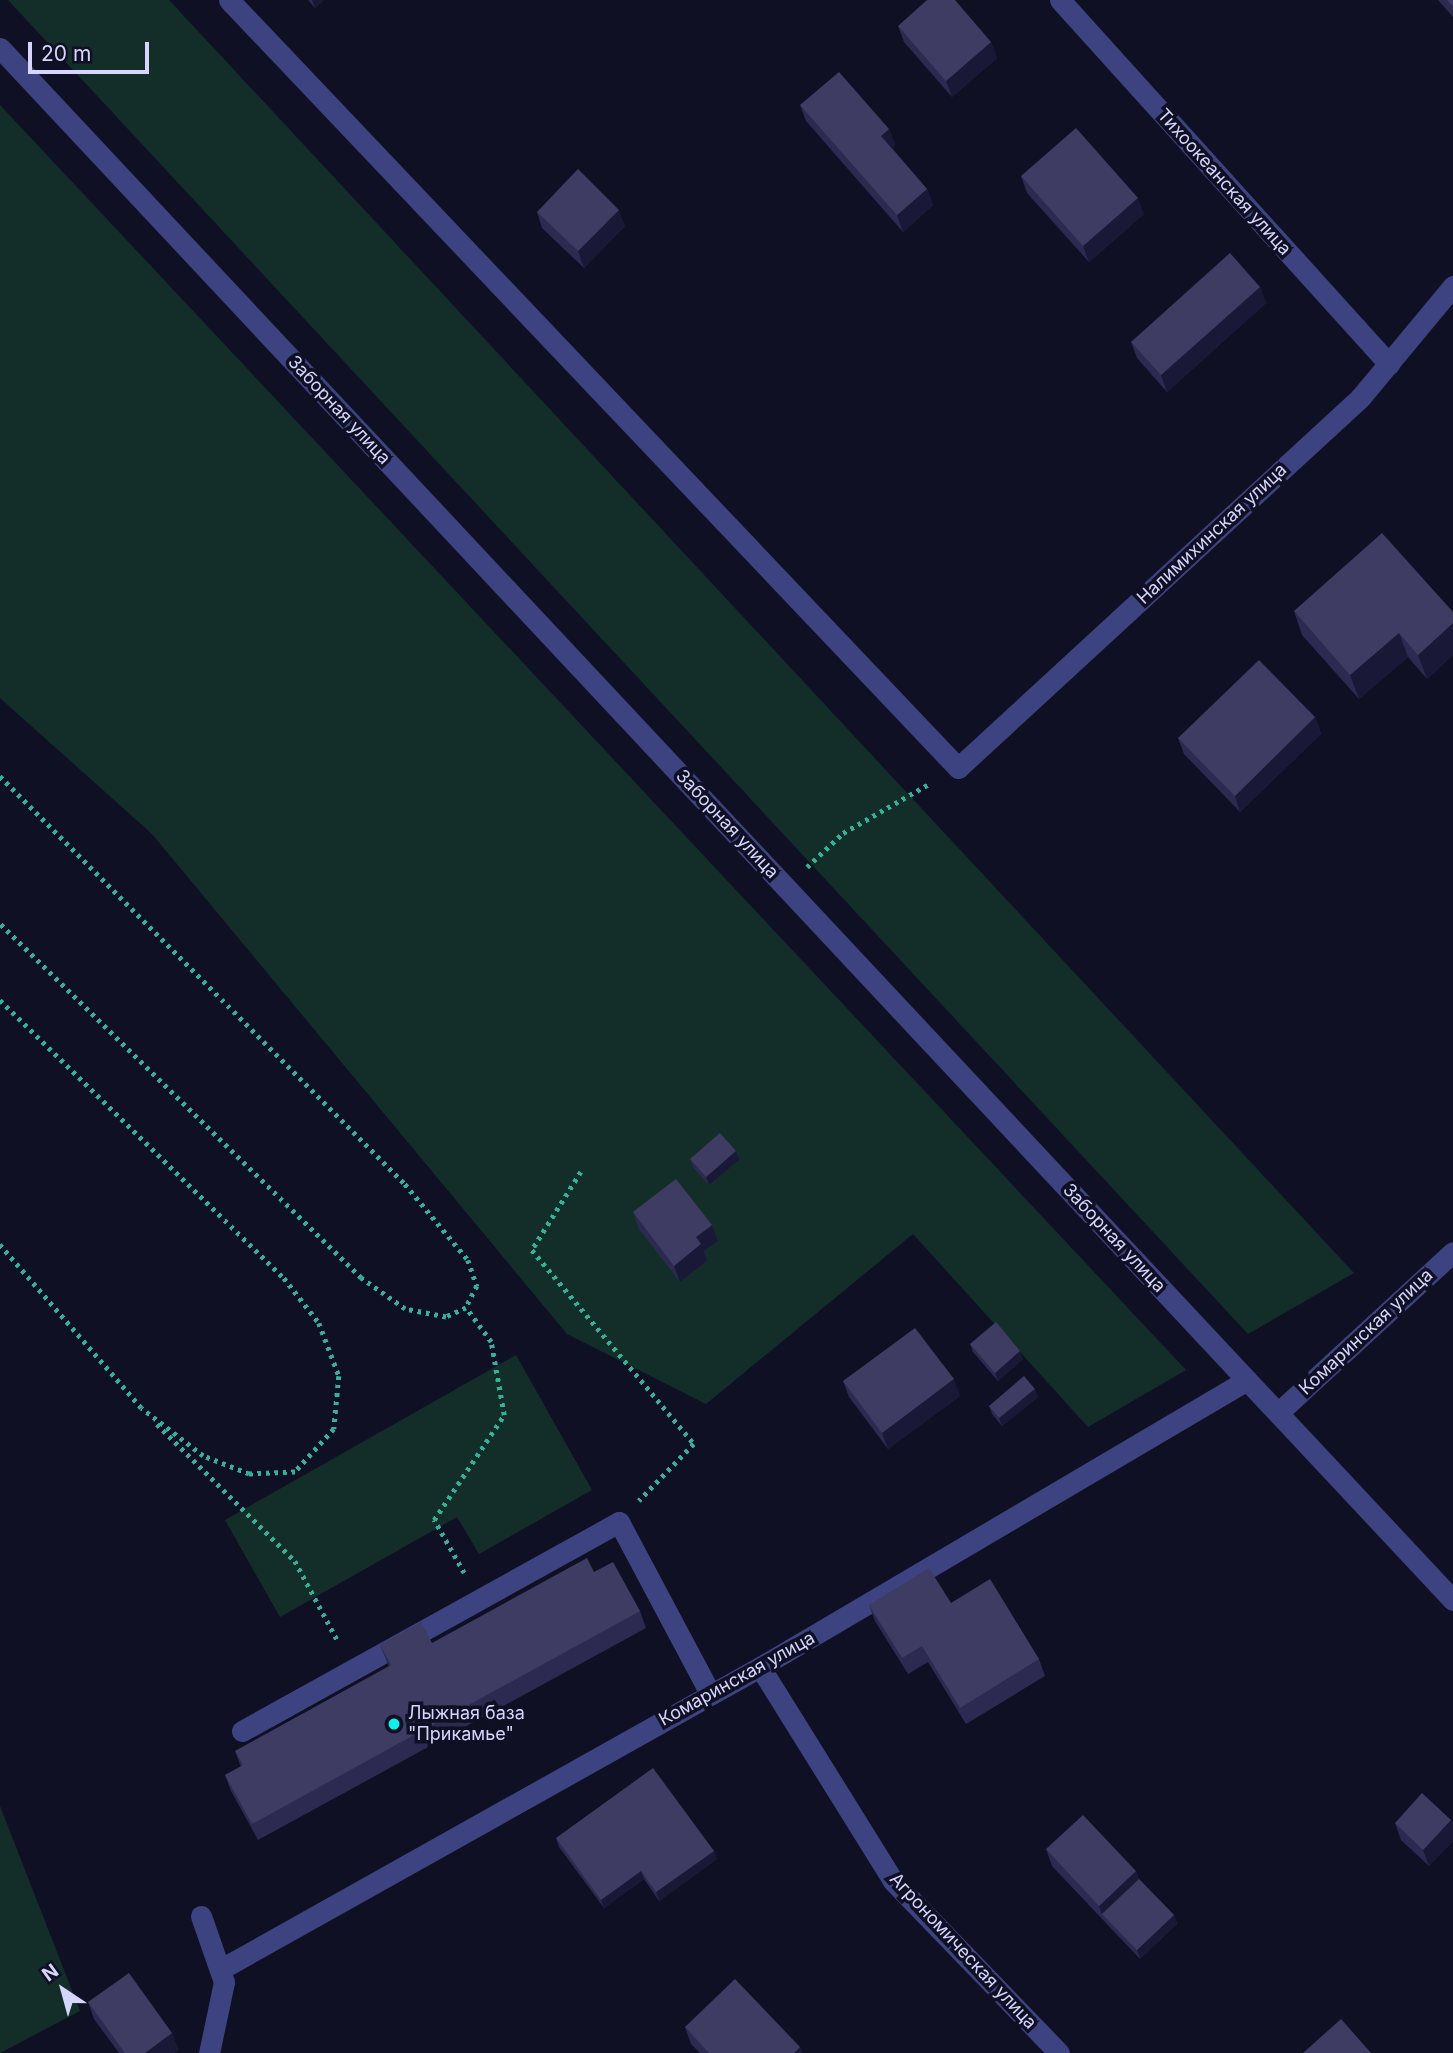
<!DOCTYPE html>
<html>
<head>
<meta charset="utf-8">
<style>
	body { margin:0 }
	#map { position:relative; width:1453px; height:2053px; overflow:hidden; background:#101024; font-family:Inter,sans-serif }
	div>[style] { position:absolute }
	.green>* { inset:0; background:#132e29 }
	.path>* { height:4.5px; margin-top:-2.25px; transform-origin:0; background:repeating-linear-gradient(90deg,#35b099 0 3.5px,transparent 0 8.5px) }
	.minor>* { height:21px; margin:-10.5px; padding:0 10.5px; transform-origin:10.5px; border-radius:10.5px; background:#3d4380 }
	.wall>* { inset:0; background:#2c2a51 }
	.shaded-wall>* { inset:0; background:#191837 }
	.building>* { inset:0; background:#3e3c63 }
	.dots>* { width:19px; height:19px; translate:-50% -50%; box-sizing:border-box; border:4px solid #101024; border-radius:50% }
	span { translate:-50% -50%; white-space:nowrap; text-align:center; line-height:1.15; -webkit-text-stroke:7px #101024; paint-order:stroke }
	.street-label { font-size:18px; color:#d5d5fd }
	.poi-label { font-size:18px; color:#d5d5fd }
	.left { translate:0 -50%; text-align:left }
	.north { position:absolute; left:28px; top:1955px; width:70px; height:70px; -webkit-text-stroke:5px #101024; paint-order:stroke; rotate:324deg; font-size:19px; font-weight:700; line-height:28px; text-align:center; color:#d5d5fd }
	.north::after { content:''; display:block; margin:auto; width:24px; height:32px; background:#d5d5fd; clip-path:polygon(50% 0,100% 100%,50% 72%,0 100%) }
	.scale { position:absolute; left:28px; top:42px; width:121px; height:32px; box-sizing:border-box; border:4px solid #d5d5fd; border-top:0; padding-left:9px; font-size:21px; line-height:24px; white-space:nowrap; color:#d5d5fd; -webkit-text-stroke:5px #101024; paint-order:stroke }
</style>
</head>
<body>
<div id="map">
	<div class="green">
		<i style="clip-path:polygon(8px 0,169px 0,1354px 1273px,1248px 1334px)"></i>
		<i style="clip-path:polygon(0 105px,1186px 1370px,1088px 1427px,913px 1234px,706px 1404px,567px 1334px,152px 834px,0 698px)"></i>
		<i style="clip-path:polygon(516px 1355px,592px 1490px,479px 1554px,457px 1517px,280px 1617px,225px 1520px)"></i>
		<i style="clip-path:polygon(0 1806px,80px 2011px,0 2053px)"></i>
	</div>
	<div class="path">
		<i style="left:0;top:776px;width:575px;rotate:45.21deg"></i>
		<i style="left:405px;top:1184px;width:99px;rotate:50.3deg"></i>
		<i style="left:468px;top:1260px;width:28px;rotate:71deg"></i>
		<i style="left:477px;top:1286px;width:25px;rotate:117deg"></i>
		<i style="left:466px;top:1308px;width:22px;rotate:156deg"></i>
		<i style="left:446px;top:1317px;width:42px;rotate:-169deg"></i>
		<i style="left:405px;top:1309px;width:54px;rotate:-144.8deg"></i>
		<i style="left:361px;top:1278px;width:506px;rotate:-135.56deg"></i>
		<i style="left:807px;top:867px;width:50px;rotate:-43.4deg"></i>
		<i style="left:843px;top:833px;width:99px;rotate:-29.7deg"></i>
		<i style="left:0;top:1000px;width:397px;rotate:44.4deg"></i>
		<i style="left:284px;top:1278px;width:57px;rotate:52.1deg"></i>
		<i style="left:319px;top:1323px;width:57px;rotate:69.3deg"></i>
		<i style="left:339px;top:1376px;width:53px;rotate:95.4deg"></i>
		<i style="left:334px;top:1429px;width:58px;rotate:132.2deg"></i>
		<i style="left:295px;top:1472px;width:46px;rotate:177.5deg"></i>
		<i style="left:249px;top:1474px;width:49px;rotate:-158.6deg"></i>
		<i style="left:203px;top:1456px;width:78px;rotate:-142.3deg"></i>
		<i style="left:141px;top:1408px;width:216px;rotate:-130.9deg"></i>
		<i style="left:581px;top:1172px;width:92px;rotate:122.1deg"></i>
		<i style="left:532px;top:1250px;width:253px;rotate:50.1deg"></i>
		<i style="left:694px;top:1444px;width:79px;rotate:134deg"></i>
		<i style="left:157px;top:1424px;width:194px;rotate:44.8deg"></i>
		<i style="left:295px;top:1561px;width:93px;rotate:61.8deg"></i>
		<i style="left:464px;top:1573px;width:61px;rotate:-119.5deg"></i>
		<i style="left:434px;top:1520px;width:126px;rotate:-56.3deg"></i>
		<i style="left:504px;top:1415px;width:74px;rotate:-100.1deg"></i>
		<i style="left:491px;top:1342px;width:42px;rotate:-126.3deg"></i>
	</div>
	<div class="minor">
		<i style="left:229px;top:0;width:1059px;rotate:46.49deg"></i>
		<i style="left:958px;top:768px;width:546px;rotate:-42.63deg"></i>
		<i style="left:1360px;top:398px;width:146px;rotate:-50.3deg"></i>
		<i style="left:1060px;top:0;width:491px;rotate:47.9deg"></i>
		<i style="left:0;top:48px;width:2126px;rotate:46.89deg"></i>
		<i style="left:1279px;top:1412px;width:236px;rotate:-42.6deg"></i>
		<i style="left:760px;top:1667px;width:252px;rotate:58.1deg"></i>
		<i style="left:893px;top:1881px;width:239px;rotate:46deg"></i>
		<i style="left:242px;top:1731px;width:431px;rotate:-29deg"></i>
		<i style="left:619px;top:1522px;width:194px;rotate:62deg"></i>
		<i style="left:201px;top:1916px;width:70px;rotate:70.8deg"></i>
		<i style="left:224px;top:1982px;width:73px;rotate:101.9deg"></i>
		<i style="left:221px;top:1969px;width:618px;rotate:-29.26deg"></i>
		<i style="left:760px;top:1667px;width:565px;rotate:-30.51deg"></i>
	</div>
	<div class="wall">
		<i style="clip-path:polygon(308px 0,324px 0,315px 8px)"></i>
		<i style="clip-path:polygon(1438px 0,1453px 0,1453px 17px)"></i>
		<i style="clip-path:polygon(898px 26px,991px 42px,997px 58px,952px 97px,904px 42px)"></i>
		<i style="clip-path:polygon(800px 105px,889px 129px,895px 145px,892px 148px,927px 189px,933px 205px,903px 232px,806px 121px)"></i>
		<i style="clip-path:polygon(1021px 176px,1144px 214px,1089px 262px,1027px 193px)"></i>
		<i style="clip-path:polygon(537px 212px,625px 226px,584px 268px,542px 228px)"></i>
		<i style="clip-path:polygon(1260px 287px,1266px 303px,1167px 392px,1137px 358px,1131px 342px)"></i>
		<i style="clip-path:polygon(1294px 611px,1453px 612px,1453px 655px,1427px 679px,1408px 657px,1359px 699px,1302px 635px)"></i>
		<i style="clip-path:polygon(1315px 717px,1321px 734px,1240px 812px,1184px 754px,1178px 738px)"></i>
		<i style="clip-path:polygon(690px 1159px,739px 1160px,709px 1185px,693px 1167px)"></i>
		<i style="clip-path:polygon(633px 1212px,712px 1225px,718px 1241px,704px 1251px,707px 1261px,680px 1282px,639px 1229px)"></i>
		<i style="clip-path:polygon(970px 1344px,1023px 1359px,998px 1381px,973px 1352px)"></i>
		<i style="clip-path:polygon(843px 1381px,960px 1396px,888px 1449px,849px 1397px)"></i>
		<i style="clip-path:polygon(1038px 1397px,1002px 1426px,992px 1414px,989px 1406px)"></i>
		<i style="clip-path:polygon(594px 1572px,640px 1611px,646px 1628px,258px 1840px,231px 1791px,225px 1775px,241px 1767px,235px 1751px,389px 1667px,380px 1645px,432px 1643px)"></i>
		<i style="clip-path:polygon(951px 1603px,1039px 1659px,1045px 1676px,966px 1724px,928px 1662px,908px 1674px,875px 1621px,869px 1605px)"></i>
		<i style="clip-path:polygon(1451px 1820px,1453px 1825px,1453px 1841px,1429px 1866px,1401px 1840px,1395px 1823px)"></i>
		<i style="clip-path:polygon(556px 1838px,714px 1851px,717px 1859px,659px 1901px,644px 1879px,604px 1908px,559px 1847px)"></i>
		<i style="clip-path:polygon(1046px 1849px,1136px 1871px,1139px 1879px,1174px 1915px,1177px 1924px,1140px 1959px,1052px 1866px)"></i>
		<i style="clip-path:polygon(88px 2002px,172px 2033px,178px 2050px,174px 2053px,119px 2053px,94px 2019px)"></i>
		<i style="clip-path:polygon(685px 2027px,800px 2047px,802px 2053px,700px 2053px,691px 2044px)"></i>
	</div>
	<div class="shaded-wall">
		<i style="clip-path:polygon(312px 0,324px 0,315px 8px)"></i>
		<i style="clip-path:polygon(991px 42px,997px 58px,952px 97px,946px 81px)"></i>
		<i style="clip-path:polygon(889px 129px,895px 145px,887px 152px,881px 136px)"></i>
		<i style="clip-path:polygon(927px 189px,933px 205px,903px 232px,897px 215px)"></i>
		<i style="clip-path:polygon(1138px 198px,1144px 214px,1089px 262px,1083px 246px)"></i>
		<i style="clip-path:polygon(619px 210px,625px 226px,584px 268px,578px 251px)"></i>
		<i style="clip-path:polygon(1260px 287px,1266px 303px,1167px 392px,1161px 375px)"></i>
		<i style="clip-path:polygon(1453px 623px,1453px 655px,1427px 679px,1418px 655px)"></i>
		<i style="clip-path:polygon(1399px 633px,1408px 657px,1359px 699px,1350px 675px)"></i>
		<i style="clip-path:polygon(1315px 717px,1321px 734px,1240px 812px,1235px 796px)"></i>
		<i style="clip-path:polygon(736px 1151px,739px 1160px,709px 1185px,706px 1177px)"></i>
		<i style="clip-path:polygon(712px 1225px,718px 1241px,704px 1251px,707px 1261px,680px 1282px,674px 1266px,696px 1237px)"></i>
		<i style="clip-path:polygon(1020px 1351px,1023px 1359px,998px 1381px,995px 1373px)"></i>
		<i style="clip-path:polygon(954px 1379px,960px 1396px,888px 1449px,882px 1433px)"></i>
		<i style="clip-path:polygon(1035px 1389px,1038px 1397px,1002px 1426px,999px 1418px)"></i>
		<i style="clip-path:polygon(1451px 1820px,1453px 1825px,1453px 1841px,1429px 1866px,1423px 1850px)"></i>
		<i style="clip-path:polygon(714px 1851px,717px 1859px,659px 1901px,656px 1892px)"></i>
		<i style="clip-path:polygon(641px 1871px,644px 1879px,604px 1908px,601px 1900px)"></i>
		<i style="clip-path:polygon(1136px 1871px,1142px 1887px,1102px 1914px,1099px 1906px)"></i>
		<i style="clip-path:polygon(1174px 1915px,1177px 1924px,1140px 1959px,1137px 1950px)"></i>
		<i style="clip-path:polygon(172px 2033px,178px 2050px,174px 2053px,145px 2053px)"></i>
		<i style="clip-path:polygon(800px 2047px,802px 2053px,794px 2053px)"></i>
	</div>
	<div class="building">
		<i style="clip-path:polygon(927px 0,955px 0,991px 42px,946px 81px,898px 26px)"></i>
		<i style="clip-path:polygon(1447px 0,1453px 0,1453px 7px)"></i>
		<i style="clip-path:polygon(839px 72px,889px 129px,881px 136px,927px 189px,897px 215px,800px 105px)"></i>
		<i style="clip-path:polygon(1076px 128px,1138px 198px,1083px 246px,1021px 176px)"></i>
		<i style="clip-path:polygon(578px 169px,619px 210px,578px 251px,537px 212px)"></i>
		<i style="clip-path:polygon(1230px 253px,1260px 287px,1161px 375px,1131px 342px)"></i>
		<i style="clip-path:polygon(1382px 533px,1453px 612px,1453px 623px,1418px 655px,1399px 633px,1350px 675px,1294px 611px)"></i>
		<i style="clip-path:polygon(1259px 660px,1315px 717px,1235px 796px,1178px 738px)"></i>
		<i style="clip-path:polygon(720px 1133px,736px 1151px,706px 1177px,690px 1159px)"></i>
		<i style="clip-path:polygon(676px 1179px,712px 1225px,696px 1237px,701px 1244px,674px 1266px,633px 1212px)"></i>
		<i style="clip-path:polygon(996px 1322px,1020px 1351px,995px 1373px,970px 1344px)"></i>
		<i style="clip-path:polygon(915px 1328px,954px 1379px,882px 1433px,843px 1381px)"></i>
		<i style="clip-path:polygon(1024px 1376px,1035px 1389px,999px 1418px,989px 1406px)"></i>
		<i style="clip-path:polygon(587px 1558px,594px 1572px,613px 1562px,640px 1611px,252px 1824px,225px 1775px,243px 1765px,235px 1751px,391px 1665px,380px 1645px,421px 1622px,432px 1643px)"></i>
		<i style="clip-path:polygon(929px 1568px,951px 1603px,990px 1579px,1039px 1659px,960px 1708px,922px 1646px,902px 1658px,869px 1605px)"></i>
		<i style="clip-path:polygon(653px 1768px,714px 1851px,656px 1892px,641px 1871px,601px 1900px,556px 1838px)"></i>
		<i style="clip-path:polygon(1422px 1793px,1451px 1820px,1423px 1850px,1395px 1823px)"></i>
		<i style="clip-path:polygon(1083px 1815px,1136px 1871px,1099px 1906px,1046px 1849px)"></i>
		<i style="clip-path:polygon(1139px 1879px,1174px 1915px,1137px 1950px,1102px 1914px)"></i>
		<i style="clip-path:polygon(129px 1973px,172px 2033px,145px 2053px,125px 2053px,88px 2002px)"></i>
		<i style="clip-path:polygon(735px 1979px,800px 2047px,794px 2053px,709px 2053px,685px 2027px)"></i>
		<i style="clip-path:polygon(1341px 2019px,1371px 2053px,1303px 2053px)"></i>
	</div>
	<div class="dots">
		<i style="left:394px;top:1724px;background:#0cf1ea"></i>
	</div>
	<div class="street-label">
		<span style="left:1224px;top:182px;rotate:48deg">Тихоокеанская улица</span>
		<span style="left:339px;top:410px;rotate:47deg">Заборная улица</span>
		<span style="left:1212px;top:534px;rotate:-43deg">Налимихинская улица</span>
		<span style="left:727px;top:824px;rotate:47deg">Заборная улица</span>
		<span style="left:1114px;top:1238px;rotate:47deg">Заборная улица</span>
		<span style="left:1366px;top:1332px;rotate:-43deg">Комаринская улица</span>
		<span style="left:737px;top:1679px;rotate:-29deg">Комаринская улица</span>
		<span style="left:963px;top:1951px;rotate:47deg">Агрономическая улица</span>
	</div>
	<div class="poi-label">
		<span class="left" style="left:408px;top:1724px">Лыжная база<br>"Прикамье"</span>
	</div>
	<div class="north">N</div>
	<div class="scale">20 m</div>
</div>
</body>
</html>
